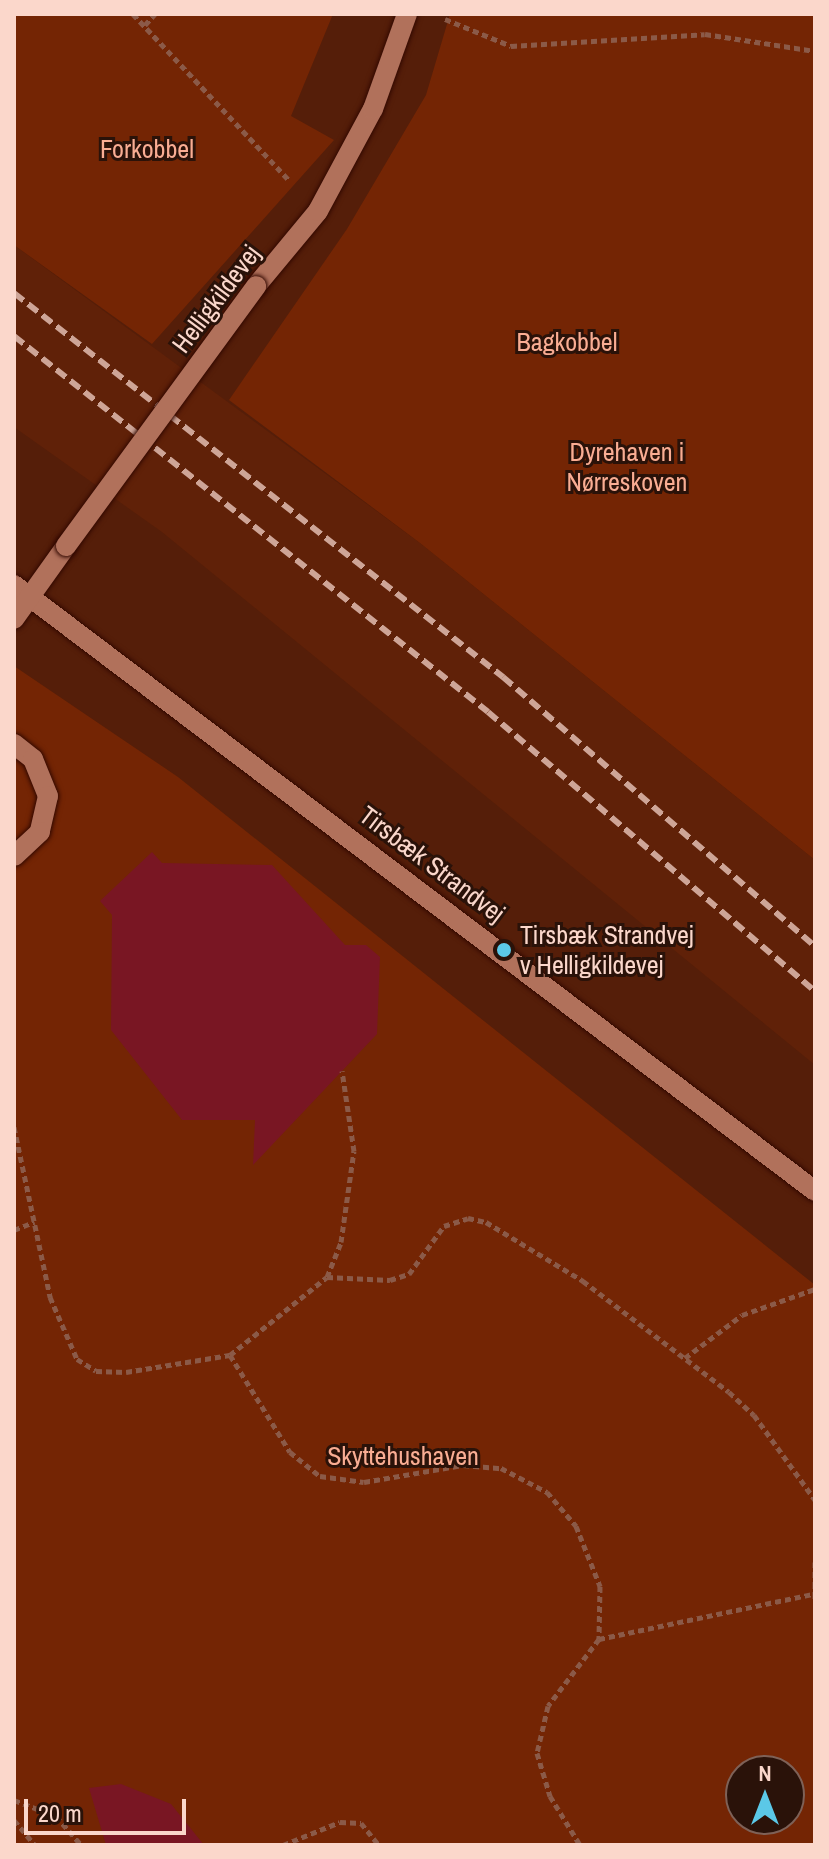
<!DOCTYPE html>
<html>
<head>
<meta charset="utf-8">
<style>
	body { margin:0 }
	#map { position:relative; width:829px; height:1859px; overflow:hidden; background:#551e09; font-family:"Archivo Narrow",sans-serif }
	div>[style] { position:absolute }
	.built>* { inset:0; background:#602108 }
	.green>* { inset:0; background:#742504 }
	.building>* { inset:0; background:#791623 }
	.path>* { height:5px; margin-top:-2.5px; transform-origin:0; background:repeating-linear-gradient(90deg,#8b5a48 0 6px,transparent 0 10px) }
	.roads { filter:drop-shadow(0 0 2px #330900) drop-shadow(0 0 2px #330900) }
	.minor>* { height:20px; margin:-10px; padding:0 10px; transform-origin:10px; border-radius:10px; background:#b1715b }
	.rail>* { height:6px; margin-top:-3px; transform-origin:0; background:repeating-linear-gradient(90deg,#cea597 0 12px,transparent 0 18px) }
	.bridges { filter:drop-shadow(0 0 2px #330900) drop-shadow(0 0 2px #330900) }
	.minor-bridge>* { height:20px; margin:-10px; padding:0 10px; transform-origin:10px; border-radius:10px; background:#b1715b }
	.dots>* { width:22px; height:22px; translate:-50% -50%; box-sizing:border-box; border:4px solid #2a1209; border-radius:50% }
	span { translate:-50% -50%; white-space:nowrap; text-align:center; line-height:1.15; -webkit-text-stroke:6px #2a1209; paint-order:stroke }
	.park-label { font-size:26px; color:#faad93 }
	.street-label { font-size:26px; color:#fbd7cb }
	.poi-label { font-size:26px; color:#fbd7cb }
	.left { translate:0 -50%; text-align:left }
	.frame { position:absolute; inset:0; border:16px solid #fbd7cb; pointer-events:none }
	.north { position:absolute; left:725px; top:1755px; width:80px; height:80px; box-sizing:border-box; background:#2a1209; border:2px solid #7e6157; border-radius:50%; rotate:0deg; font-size:22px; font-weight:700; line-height:32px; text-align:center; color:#fbd7cb }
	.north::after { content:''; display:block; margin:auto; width:28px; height:36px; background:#5bc8e7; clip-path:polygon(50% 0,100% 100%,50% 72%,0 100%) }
	.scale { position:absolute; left:24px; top:1799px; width:162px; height:36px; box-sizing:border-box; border:4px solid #fbd7cb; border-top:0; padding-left:10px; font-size:24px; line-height:28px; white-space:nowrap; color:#fbd7cb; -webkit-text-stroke:6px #2a1209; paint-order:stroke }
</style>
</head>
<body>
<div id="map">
	<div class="built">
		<i style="clip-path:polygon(14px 245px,420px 543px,815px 860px,815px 1065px,162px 532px,14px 427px)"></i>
	</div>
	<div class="green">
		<i style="clip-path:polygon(14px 14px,333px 14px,291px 116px,334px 140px,152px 344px,14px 245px)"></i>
		<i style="clip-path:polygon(450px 14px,815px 14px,815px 860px,420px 543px,229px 400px,347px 229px,426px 95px)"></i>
		<i style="clip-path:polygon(evenodd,14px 666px,178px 777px,815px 1285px,815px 1845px,14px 1845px,14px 666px,741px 1771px,789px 1771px,789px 1819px,741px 1819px,741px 1771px)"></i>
	</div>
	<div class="building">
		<i style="clip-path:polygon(152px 852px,162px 863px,272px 865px,345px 945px,366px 945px,380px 957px,377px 1034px,253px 1165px,255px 1120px,182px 1120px,111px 1030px,112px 915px,100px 901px)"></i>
		<i style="clip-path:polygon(121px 1784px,171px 1804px,204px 1845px,106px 1845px,89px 1788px)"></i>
	</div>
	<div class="path">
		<i style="left:133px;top:14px;width:229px;rotate:46.8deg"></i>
		<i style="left:445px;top:19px;width:71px;rotate:22.2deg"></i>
		<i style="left:511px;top:46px;width:194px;rotate:-3.5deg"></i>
		<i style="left:705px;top:34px;width:111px;rotate:8.8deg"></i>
		<i style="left:145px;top:25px;width:15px;rotate:-48deg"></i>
		<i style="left:14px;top:1127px;width:174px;rotate:78deg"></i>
		<i style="left:50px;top:1297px;width:68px;rotate:66.5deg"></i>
		<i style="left:77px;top:1359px;width:22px;rotate:32deg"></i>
		<i style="left:96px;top:1371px;width:30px;rotate:2deg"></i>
		<i style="left:126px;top:1372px;width:105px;rotate:-9.3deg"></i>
		<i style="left:230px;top:1355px;width:124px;rotate:-38.8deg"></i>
		<i style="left:327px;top:1277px;width:38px;rotate:-68deg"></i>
		<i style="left:341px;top:1242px;width:92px;rotate:-81.9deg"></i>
		<i style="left:354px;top:1151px;width:81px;rotate:-98.5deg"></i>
		<i style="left:14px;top:1230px;width:22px;rotate:-22deg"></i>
		<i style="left:327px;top:1277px;width:63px;rotate:2.7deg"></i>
		<i style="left:390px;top:1280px;width:20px;rotate:-18deg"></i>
		<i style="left:409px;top:1274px;width:59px;rotate:-53.9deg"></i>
		<i style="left:444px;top:1226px;width:25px;rotate:-18deg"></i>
		<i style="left:468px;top:1218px;width:18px;rotate:13deg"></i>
		<i style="left:486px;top:1222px;width:114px;rotate:31.3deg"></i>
		<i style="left:583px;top:1281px;width:183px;rotate:37.2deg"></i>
		<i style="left:729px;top:1392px;width:34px;rotate:43deg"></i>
		<i style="left:754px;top:1415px;width:105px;rotate:54.3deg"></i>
		<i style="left:230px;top:1355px;width:114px;rotate:58.3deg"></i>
		<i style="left:290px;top:1452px;width:38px;rotate:39deg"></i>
		<i style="left:320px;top:1476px;width:44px;rotate:7.8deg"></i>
		<i style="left:364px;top:1482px;width:100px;rotate:-9.7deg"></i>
		<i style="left:463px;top:1465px;width:38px;rotate:5deg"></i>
		<i style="left:501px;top:1468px;width:52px;rotate:27.6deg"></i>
		<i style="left:547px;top:1492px;width:45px;rotate:49.5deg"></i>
		<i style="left:576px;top:1526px;width:65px;rotate:68.2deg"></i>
		<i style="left:600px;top:1586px;width:53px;rotate:91.1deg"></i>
		<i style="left:599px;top:1639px;width:84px;rotate:127.3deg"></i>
		<i style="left:548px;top:1706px;width:48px;rotate:103.2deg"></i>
		<i style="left:537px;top:1753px;width:45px;rotate:73.2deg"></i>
		<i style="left:550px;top:1796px;width:57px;rotate:58.5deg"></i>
		<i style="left:685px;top:1358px;width:71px;rotate:-37deg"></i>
		<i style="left:742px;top:1315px;width:77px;rotate:-19.6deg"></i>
		<i style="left:815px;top:1562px;width:39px;rotate:90deg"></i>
		<i style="left:599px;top:1639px;width:219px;rotate:-11.9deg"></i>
		<i style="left:14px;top:1800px;width:45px;rotate:20.9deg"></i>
		<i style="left:56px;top:1816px;width:38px;rotate:49deg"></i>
		<i style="left:14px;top:1820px;width:33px;rotate:50deg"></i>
		<i style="left:283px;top:1845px;width:61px;rotate:-22deg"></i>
		<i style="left:340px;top:1822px;width:21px;rotate:3deg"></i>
		<i style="left:361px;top:1823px;width:28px;rotate:51deg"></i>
	</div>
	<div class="roads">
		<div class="minor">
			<i style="left:256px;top:286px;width:97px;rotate:-50.4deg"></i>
			<i style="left:318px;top:211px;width:116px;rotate:-61.7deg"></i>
			<i style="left:373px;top:109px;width:101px;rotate:-70.3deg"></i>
			<i style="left:14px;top:585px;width:1004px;rotate:37.11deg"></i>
			<i style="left:14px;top:619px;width:90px;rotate:-54.5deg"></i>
			<i style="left:14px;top:744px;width:24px;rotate:38deg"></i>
			<i style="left:33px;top:759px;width:40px;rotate:68deg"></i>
			<i style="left:48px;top:796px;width:37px;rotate:103deg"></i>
			<i style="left:40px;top:832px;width:35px;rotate:137deg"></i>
		</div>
	</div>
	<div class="rail">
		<i style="left:14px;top:293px;width:622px;rotate:38.14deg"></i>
		<i style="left:503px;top:677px;width:412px;rotate:40.8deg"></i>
		<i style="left:14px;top:336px;width:605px;rotate:38.42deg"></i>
		<i style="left:488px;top:712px;width:430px;rotate:40.5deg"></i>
	</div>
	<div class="bridges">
		<div class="minor-bridge">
			<i style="left:66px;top:546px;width:322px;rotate:-53.8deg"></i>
		</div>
	</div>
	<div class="dots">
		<i style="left:504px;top:950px;background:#5bc8e7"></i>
	</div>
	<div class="park-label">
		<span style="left:147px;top:149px">Forkobbel</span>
		<span style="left:567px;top:342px">Bagkobbel</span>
		<span style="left:627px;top:467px">Dyrehaven i<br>Nørreskoven</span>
		<span style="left:403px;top:1456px">Skyttehushaven</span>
	</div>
	<div class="street-label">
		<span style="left:216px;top:299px;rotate:-53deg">Helligkildevej</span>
		<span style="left:432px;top:864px;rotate:37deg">Tirsbæk Strandvej</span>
	</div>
	<div class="poi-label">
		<span class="left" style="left:520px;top:950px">Tirsbæk Strandvej<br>v Helligkildevej</span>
	</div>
	<div class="frame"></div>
	<div class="north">N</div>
	<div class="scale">20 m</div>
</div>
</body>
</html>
